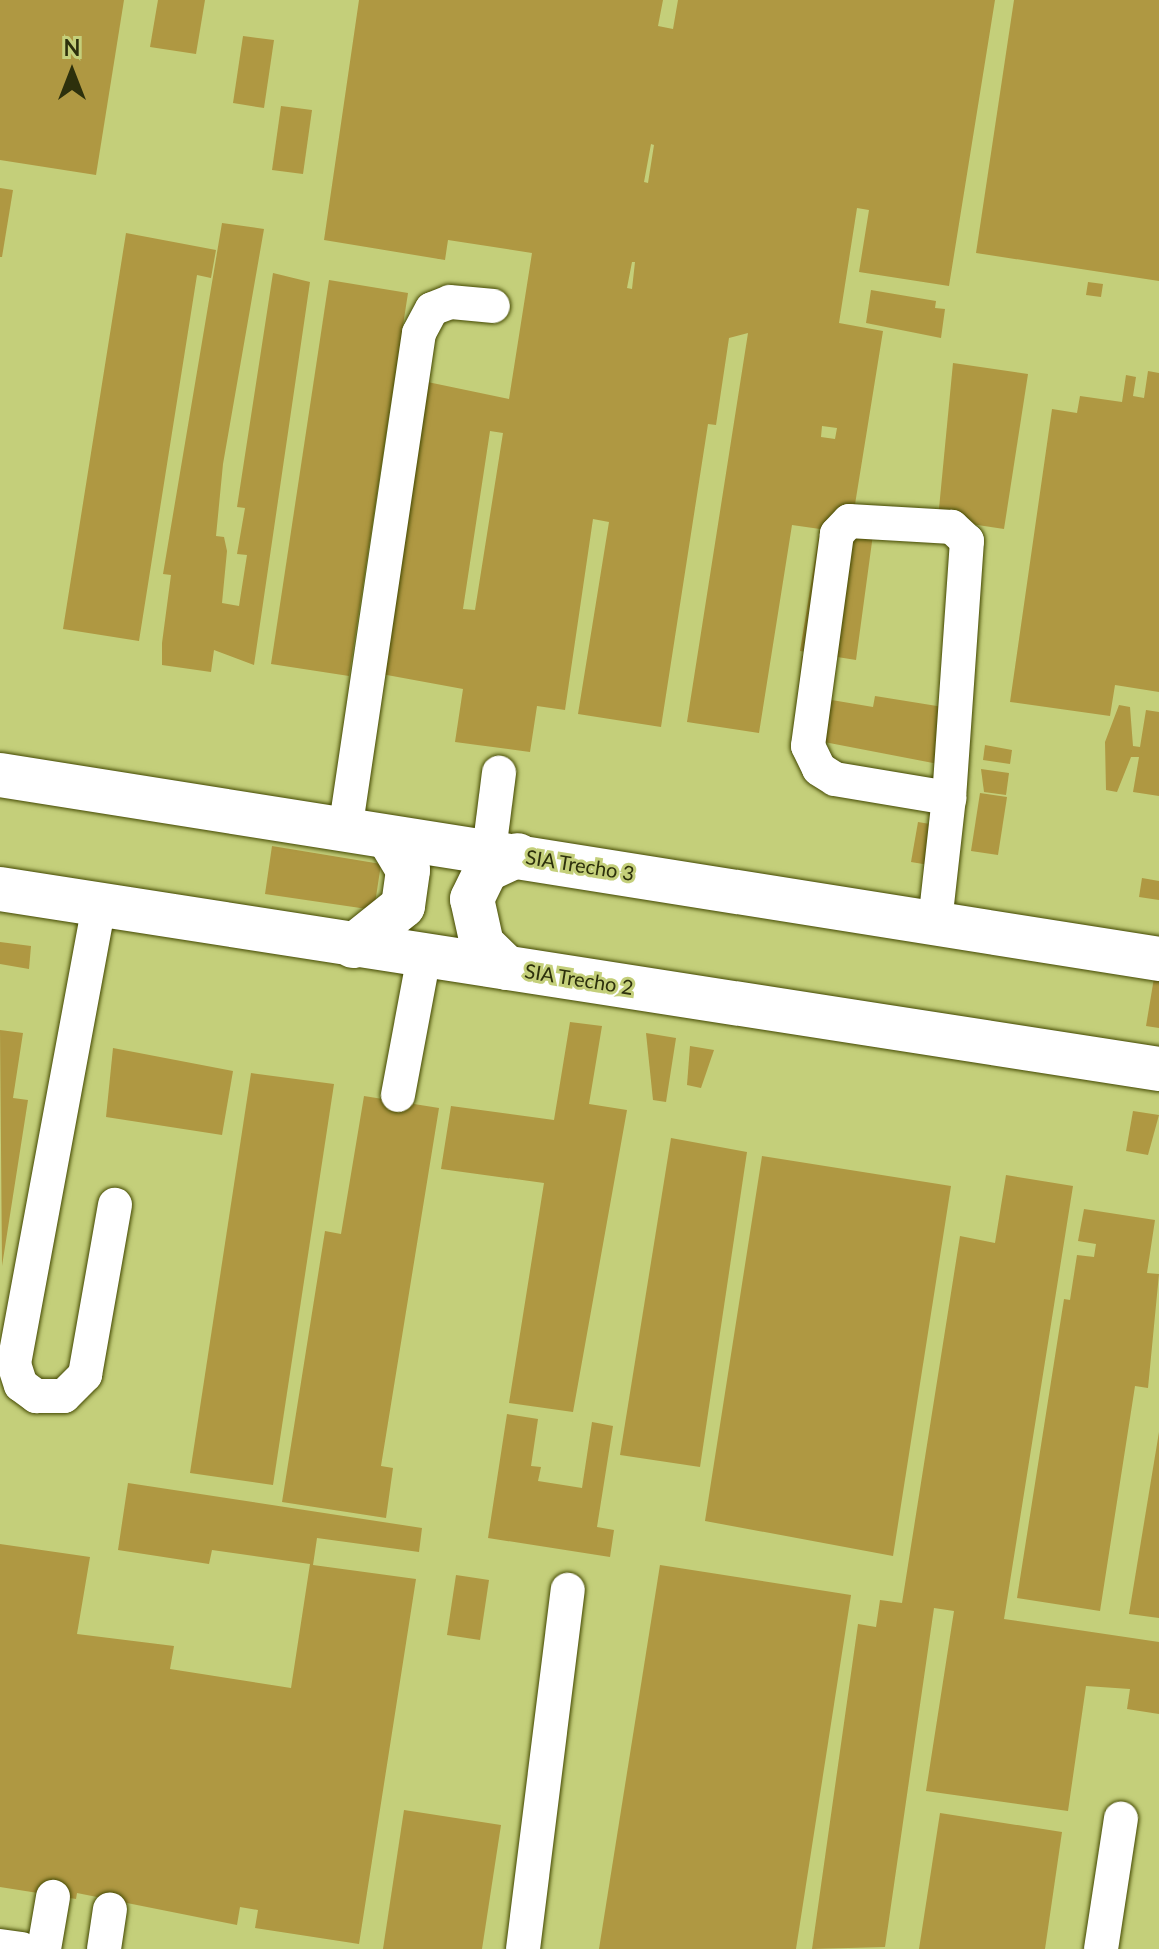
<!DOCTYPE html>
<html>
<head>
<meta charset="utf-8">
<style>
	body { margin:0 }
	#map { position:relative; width:1159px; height:1949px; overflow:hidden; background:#c4cf7a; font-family:Lato,sans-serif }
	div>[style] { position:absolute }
	.building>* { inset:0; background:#af9842 }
	.roads { filter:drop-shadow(0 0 2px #434800) drop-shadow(0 0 2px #434800) }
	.minor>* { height:34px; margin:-17px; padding:0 17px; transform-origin:17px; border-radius:17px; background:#fff }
	.major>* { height:44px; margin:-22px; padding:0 22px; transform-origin:22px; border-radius:22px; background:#fff }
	span { translate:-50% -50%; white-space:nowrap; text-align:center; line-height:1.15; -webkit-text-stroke:6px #c4cf7a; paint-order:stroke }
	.street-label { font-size:20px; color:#2d300c }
	.north { position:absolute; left:32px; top:32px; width:80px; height:80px; -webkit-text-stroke:6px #c4cf7a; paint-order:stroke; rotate:0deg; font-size:22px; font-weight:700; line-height:32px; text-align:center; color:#2d300c }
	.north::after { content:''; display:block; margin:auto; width:28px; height:36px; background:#2d300c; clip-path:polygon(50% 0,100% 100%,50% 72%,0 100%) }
</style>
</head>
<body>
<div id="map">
	<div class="building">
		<i style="clip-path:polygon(0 0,124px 0,96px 175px,0 160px)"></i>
		<i style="clip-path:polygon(158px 0,205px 0,196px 54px,150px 47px)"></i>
		<i style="clip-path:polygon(evenodd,359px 0,663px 0,658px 26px,673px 29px,678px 0,995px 0,949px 286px,859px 272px,869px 210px,857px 208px,839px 323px,883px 331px,852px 523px,874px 527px,856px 660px,800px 651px,820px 529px,792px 525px,759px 733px,687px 722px,748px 333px,729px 338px,716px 425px,708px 424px,661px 727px,578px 714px,609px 522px,593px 519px,565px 710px,537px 706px,530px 752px,455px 742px,463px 689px,376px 673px,418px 380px,509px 399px,532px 253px,448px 240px,445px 260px,324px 240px,359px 0,651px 144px,654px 145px,648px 183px,644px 182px,651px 144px,359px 0,632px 262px,635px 262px,632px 289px,627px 288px,632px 262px,359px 0,822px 426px,837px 428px,835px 439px,821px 437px,822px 426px,359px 0,490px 431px,503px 433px,475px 610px,463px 609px,490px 431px)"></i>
		<i style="clip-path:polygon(1014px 0,1159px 0,1159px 281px,976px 253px)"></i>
		<i style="clip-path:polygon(243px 36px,274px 40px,264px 108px,233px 103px)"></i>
		<i style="clip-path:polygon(281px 106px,312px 110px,303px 174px,272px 170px)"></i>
		<i style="clip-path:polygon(0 188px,13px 190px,2px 257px,0 257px)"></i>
		<i style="clip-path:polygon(222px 223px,264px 229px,223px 464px,216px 536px,224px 537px,227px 551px,222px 603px,239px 606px,247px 555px,237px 554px,245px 508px,237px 507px,273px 273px,310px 282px,254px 665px,214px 650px,211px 672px,162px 665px,162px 643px,171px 575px,163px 574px)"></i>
		<i style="clip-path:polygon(126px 233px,216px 250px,211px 278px,197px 275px,139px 641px,63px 629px)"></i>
		<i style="clip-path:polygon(329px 280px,408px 293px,349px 676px,271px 664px)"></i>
		<i style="clip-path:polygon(1088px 282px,1103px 284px,1101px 297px,1086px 295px)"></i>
		<i style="clip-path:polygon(871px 290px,936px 301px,935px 308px,945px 309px,941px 338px,866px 323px)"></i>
		<i style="clip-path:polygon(953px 363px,1028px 374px,1004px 529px,938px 519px)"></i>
		<i style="clip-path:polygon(1148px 371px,1159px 373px,1159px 692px,1115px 685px,1110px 716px,1010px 702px,1052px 409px,1077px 413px,1080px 396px,1122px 402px,1126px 375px,1136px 377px,1133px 396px,1144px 398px)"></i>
		<i style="clip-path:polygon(802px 656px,835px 661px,814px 697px,873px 707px,875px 696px,968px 711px,959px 768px,793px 736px)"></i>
		<i style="clip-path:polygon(1119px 705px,1130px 707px,1133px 746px,1140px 747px,1146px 710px,1159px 712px,1159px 796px,1133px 792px,1139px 757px,1131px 757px,1117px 792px,1106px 790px,1105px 742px)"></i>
		<i style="clip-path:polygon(985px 745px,1012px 750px,1010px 764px,983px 760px)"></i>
		<i style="clip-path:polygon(981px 769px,1009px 773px,1006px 795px,984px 792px)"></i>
		<i style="clip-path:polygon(980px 793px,1007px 797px,998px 855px,971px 851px)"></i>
		<i style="clip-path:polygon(918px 822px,936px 825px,929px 865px,911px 862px)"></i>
		<i style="clip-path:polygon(272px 846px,381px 864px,374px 910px,265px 894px)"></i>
		<i style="clip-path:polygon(1142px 878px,1159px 881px,1159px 900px,1139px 897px)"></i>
		<i style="clip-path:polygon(0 942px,31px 946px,29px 969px,0 964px)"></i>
		<i style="clip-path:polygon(1154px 978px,1159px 979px,1159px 1028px,1146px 1026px)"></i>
		<i style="clip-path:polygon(570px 1022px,602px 1026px,589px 1104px,627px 1110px,573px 1412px,509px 1403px,544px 1183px,441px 1169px,451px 1106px,554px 1120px)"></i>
		<i style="clip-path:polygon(0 1030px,23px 1033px,13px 1098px,28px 1100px,2px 1266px)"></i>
		<i style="clip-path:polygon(646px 1033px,676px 1038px,666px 1102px,653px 1100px)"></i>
		<i style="clip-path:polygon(690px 1046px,714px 1050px,701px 1088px,687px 1085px)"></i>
		<i style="clip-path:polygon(113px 1048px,233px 1071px,222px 1135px,106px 1117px)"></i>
		<i style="clip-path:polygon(251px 1073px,334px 1084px,273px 1485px,190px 1473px)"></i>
		<i style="clip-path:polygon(364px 1096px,439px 1108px,381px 1466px,393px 1468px,386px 1518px,282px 1502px,325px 1231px,341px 1234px)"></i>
		<i style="clip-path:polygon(1133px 1111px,1159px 1115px,1148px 1155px,1126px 1151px)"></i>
		<i style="clip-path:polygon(671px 1138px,747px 1152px,700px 1467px,620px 1455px)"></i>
		<i style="clip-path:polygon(762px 1156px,951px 1186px,893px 1556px,705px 1521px)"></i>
		<i style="clip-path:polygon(1006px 1175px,1073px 1186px,1004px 1619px,1159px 1642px,1159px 1714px,1127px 1709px,1130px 1689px,1086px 1686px,1068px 1811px,926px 1791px,954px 1611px,934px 1608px,885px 1947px,812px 1949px,858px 1624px,876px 1627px,880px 1600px,902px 1603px,960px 1236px,995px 1243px)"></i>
		<i style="clip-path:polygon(1084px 1209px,1155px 1220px,1147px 1273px,1159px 1274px,1148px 1388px,1135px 1386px,1100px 1611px,1017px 1598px,1064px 1299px,1070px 1300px,1077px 1255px,1094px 1257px,1096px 1244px,1078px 1241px)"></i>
		<i style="clip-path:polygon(507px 1414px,538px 1419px,531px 1466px,541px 1467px,538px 1481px,582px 1488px,592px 1422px,613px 1426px,597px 1527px,614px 1530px,610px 1557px,488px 1538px)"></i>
		<i style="clip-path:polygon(1159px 1432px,1159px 1618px,1129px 1614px)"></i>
		<i style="clip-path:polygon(128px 1483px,422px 1528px,419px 1552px,317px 1538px,313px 1565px,416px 1579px,359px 1944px,255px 1928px,258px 1910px,240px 1907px,237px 1925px,77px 1893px,76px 1899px,0 1887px,0 1544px,90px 1557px,77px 1634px,174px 1646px,170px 1669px,291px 1688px,310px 1564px,212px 1550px,209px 1564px,118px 1550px)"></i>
		<i style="clip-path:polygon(660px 1565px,851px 1595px,796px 1949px,599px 1949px)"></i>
		<i style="clip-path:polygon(456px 1575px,489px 1580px,480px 1640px,447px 1635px)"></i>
		<i style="clip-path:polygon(404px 1810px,501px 1825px,482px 1949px,383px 1949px)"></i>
		<i style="clip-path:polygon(940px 1813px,1062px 1832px,1045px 1949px,919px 1949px)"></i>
	</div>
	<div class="roads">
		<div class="minor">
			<i style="left:345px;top:831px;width:503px;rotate:-81.55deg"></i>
			<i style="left:419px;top:333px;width:27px;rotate:-62deg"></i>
			<i style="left:432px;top:309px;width:19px;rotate:-21deg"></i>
			<i style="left:450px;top:302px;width:43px;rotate:5.3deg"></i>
			<i style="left:489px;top:851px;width:79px;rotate:-82.7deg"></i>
			<i style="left:99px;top:905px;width:467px;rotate:100.5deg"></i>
			<i style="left:14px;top:1364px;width:22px;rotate:72deg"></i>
			<i style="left:21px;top:1385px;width:19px;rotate:36deg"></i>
			<i style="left:36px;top:1396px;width:28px"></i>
			<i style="left:64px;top:1396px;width:30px;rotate:-45deg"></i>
			<i style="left:85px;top:1375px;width:173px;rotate:-80deg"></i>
			<i style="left:935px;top:922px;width:125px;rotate:-83.6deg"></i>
			<i style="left:949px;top:798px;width:258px;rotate:-86deg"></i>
			<i style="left:967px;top:541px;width:21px;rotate:-137deg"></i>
			<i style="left:952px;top:527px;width:103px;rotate:-176.7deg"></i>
			<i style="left:849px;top:521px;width:18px;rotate:133deg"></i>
			<i style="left:837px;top:534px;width:214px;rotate:97.8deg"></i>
			<i style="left:808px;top:746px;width:25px;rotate:64deg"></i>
			<i style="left:819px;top:769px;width:19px;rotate:32deg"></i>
			<i style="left:835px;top:779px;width:116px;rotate:9.5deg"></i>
			<i style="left:398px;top:1095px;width:141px;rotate:-79.4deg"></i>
			<i style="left:0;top:1946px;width:22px;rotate:8deg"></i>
			<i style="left:44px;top:1949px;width:53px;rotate:-80.2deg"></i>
			<i style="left:104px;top:1949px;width:40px;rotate:-81.5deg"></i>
			<i style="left:523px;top:1949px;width:362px;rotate:-82.9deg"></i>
			<i style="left:1101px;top:1949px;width:132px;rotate:-81.3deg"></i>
		</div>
		<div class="major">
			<i style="left:0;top:775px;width:1174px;rotate:9.02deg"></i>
			<i style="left:0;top:889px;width:1173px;rotate:8.83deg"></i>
			<i style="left:353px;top:946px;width:64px;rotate:-38.7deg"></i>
			<i style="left:403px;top:906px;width:36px;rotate:-82deg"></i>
			<i style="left:408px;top:870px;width:37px;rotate:-121deg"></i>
			<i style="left:507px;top:968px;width:35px;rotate:-136deg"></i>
			<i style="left:482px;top:944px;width:46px;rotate:-102.5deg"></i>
			<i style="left:472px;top:899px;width:32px;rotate:-64deg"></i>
			<i style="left:486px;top:870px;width:35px;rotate:-25deg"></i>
		</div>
	</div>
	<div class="street-label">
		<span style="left:580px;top:865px;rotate:9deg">SIA Trecho 3</span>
		<span style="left:579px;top:979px;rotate:9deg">SIA Trecho 2</span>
	</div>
	<div class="north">N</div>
</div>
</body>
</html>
